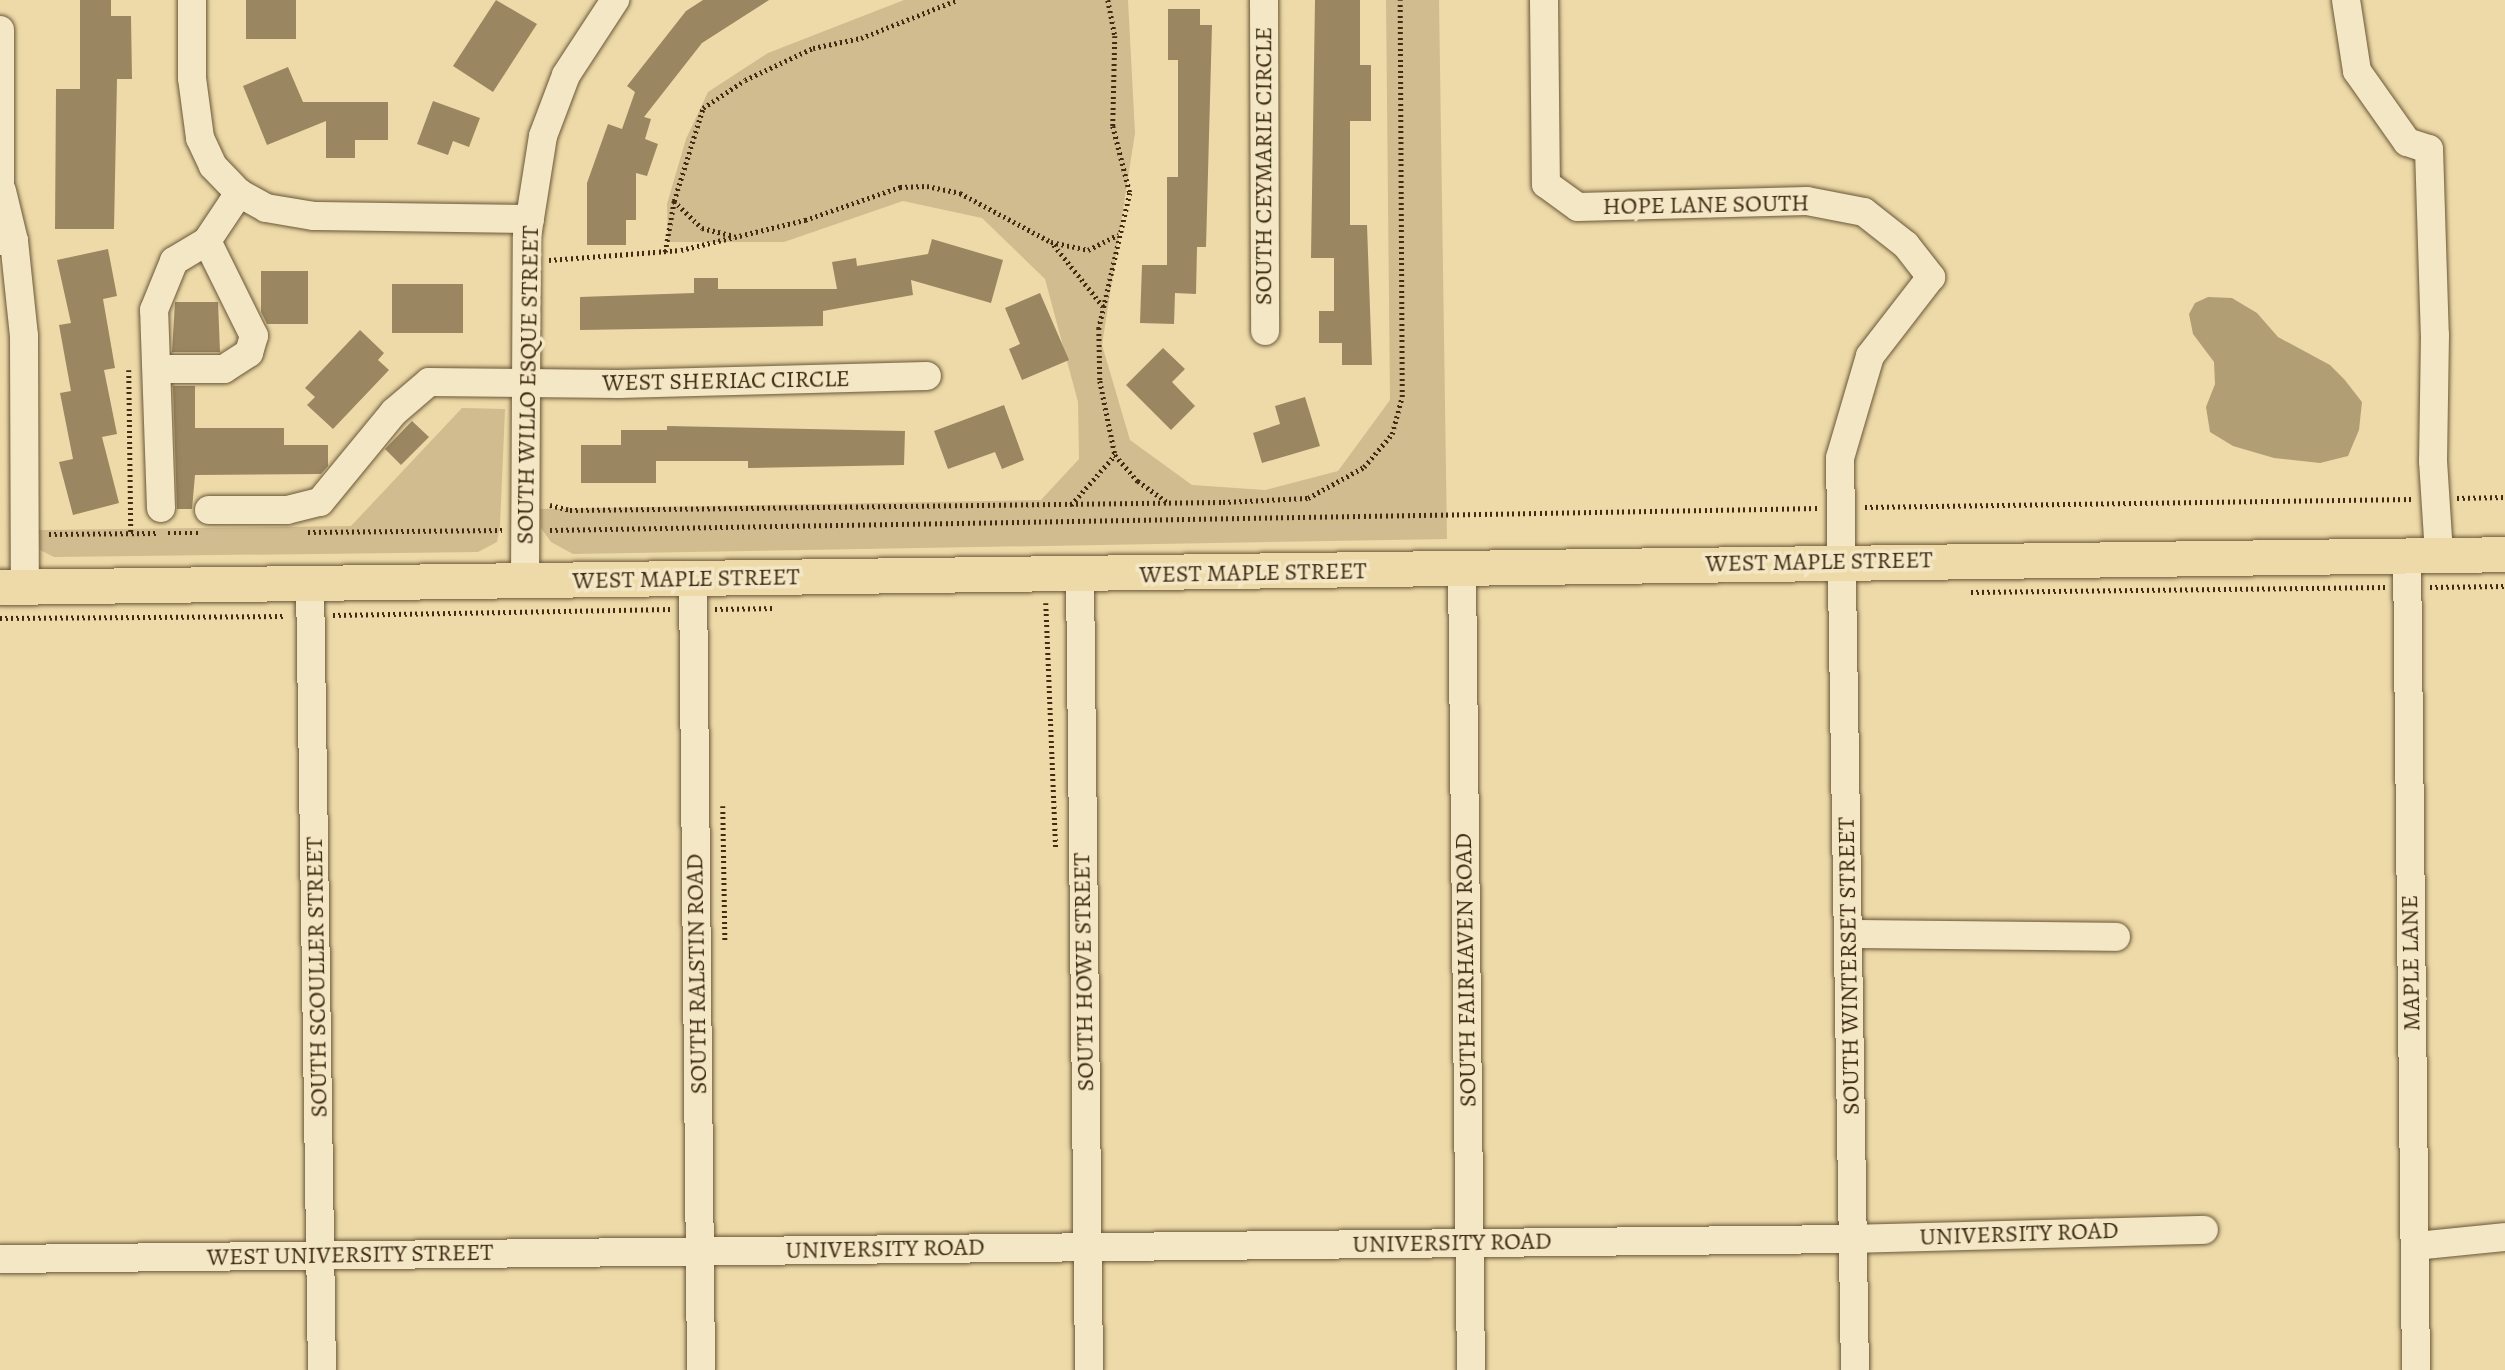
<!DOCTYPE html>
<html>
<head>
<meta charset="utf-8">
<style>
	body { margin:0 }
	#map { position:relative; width:2505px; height:1370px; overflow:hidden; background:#eddaa8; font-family:Alegreya,serif }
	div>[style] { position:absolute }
	.green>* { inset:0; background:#d0bc8f }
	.water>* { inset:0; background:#b29e75 }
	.building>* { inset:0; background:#9a8660 }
	.path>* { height:4.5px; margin-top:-2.25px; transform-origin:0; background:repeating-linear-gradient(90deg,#402b13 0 2px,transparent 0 5.5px) }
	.roads { filter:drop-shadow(0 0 2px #6b5738) drop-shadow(0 0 2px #6b5738) }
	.minor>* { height:28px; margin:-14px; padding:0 14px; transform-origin:14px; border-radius:14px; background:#f3e7c6 }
	.major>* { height:35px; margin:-17.5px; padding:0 17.5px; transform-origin:17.5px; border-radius:17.5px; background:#eddaa8 }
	span { translate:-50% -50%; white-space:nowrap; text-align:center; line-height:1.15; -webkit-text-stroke:7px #f3e7c6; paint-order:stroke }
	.street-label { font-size:24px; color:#402b13 }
</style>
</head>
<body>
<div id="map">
	<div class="green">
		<i style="clip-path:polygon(904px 0,1128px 0,1135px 133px,1102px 345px,1130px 440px,1192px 485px,1265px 490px,1338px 471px,1390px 400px,1386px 0,1439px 0,1447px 539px,573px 554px,551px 542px,541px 528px,540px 509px,1041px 500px,1079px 459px,1078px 402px,1045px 279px,982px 218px,903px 201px,784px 242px,668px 242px,667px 204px,686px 139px,708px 92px,768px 53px)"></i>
		<i style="clip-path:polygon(462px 408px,505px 409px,500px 526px,497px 542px,478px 552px,54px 557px,40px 550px,39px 530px,351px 526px)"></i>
	</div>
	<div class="water">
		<i style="clip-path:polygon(2208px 297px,2232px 298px,2257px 313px,2278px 337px,2330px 365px,2344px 379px,2362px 402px,2359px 430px,2348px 456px,2320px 463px,2274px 458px,2233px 446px,2210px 432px,2206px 407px,2215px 384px,2214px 362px,2193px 334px,2189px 314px,2195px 303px)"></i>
	</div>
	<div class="building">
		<i style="clip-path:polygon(80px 0,111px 0,111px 16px,131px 16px,132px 79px,117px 79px,114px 229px,55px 229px,56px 89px,80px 89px)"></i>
		<i style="clip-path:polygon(246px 0,296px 0,296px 39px,246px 39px)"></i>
		<i style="clip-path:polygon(496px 0,537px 24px,493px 92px,453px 66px)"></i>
		<i style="clip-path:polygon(703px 0,769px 0,702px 43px,644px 117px,651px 119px,645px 139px,658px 144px,647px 176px,636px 173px,636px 220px,626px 220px,626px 245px,587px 245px,587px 183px,608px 124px,622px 129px,635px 92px,627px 86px,686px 11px)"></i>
		<i style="clip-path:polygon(1315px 0,1360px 0,1360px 65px,1371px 65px,1371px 121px,1350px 121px,1350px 225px,1367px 225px,1372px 365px,1342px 365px,1342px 343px,1319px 343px,1319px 311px,1334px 311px,1334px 258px,1311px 258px)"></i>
		<i style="clip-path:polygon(1168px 9px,1200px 9px,1200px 25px,1212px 25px,1206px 247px,1197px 247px,1196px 294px,1175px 293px,1174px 324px,1140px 323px,1142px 265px,1167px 265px,1167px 177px,1178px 177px,1178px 60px,1168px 60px)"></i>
		<i style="clip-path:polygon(288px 67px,303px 102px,388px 102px,388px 140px,355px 140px,355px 158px,326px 158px,326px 121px,267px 145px,243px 86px)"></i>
		<i style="clip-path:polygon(433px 101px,480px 118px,469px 147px,453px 141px,448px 155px,417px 144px)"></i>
		<i style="clip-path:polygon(932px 239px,1003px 260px,991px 303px,911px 280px,913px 295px,823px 311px,823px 326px,580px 330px,580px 297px,694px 293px,694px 278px,718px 278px,718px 289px,837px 289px,832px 262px,856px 258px,857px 266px,928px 254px)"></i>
		<i style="clip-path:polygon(108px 249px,117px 296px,103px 299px,115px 368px,104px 370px,117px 434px,102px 437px,119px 503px,73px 515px,59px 462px,73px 459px,60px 393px,71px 391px,59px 325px,71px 323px,57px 260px)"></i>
		<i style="clip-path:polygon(261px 271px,308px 271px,308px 324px,267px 324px,261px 312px)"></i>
		<i style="clip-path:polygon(392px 284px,463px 284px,463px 333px,392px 333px)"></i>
		<i style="clip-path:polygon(1040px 293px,1069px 360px,1022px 380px,1009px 349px,1020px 344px,1005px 308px)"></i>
		<i style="clip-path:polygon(175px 302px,218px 302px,220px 352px,172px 352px)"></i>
		<i style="clip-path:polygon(360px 330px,384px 353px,378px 360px,389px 370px,333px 429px,307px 405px,315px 397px,305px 388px)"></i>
		<i style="clip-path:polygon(1163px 348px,1185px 369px,1172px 382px,1195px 406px,1171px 430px,1126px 385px)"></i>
		<i style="clip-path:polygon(173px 386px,195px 386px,195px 428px,284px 428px,284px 445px,328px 445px,328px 466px,321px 474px,195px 475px,192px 509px,177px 509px)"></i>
		<i style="clip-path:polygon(1305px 397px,1320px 446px,1262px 463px,1253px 433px,1280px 424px,1275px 406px)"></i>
		<i style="clip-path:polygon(1004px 405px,1024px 460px,1002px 469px,995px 452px,948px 469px,934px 431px)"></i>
		<i style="clip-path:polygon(412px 421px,429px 437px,401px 465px,385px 449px)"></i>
		<i style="clip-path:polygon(667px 426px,905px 431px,904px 465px,748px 468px,748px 461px,656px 461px,656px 483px,581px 483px,581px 445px,621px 445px,621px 430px,667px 430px)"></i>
	</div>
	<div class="path">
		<i style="left:1108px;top:0;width:37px;rotate:79deg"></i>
		<i style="left:1115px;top:36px;width:90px;rotate:91.3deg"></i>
		<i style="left:1113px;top:126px;width:69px;rotate:75.8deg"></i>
		<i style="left:1130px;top:193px;width:139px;rotate:102.9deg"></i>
		<i style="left:1099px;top:328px;width:53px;rotate:88.9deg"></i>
		<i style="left:1100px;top:381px;width:76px;rotate:78.5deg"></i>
		<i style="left:674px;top:201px;width:97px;rotate:-72.7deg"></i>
		<i style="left:703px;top:108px;width:50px;rotate:-33.7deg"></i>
		<i style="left:745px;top:80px;width:75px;rotate:-25.2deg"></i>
		<i style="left:813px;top:48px;width:49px;rotate:-11.8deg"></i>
		<i style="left:861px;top:38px;width:103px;rotate:-21.6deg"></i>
		<i style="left:665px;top:252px;width:52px;rotate:-80deg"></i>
		<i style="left:674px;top:201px;width:39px;rotate:44deg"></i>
		<i style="left:702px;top:228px;width:33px;rotate:14deg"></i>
		<i style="left:549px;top:260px;width:132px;rotate:-4.3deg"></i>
		<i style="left:681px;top:250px;width:128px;rotate:-13.6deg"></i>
		<i style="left:805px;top:220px;width:101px;rotate:-19.2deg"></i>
		<i style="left:900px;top:187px;width:27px;rotate:-2deg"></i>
		<i style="left:927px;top:186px;width:34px;rotate:12deg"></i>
		<i style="left:960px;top:193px;width:103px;rotate:28.3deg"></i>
		<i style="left:1103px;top:307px;width:83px;rotate:-128.7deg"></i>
		<i style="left:1051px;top:242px;width:38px;rotate:12deg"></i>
		<i style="left:1088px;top:250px;width:34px;rotate:-27deg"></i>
		<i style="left:129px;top:370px;width:164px;rotate:89.3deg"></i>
		<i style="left:2457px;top:498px;width:48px;rotate:-1.2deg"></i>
		<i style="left:550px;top:505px;width:21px;rotate:14deg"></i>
		<i style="left:570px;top:510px;width:653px;rotate:-0.7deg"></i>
		<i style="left:1223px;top:502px;width:85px;rotate:-2.7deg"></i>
		<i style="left:1308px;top:498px;width:64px;rotate:-29deg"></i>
		<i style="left:1364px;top:467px;width:43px;rotate:-49.7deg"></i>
		<i style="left:1392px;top:434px;width:38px;rotate:-75deg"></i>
		<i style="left:1402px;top:397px;width:397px;rotate:-90.3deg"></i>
		<i style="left:1071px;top:505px;width:67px;rotate:-48.7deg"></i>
		<i style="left:1115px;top:455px;width:35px;rotate:49deg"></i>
		<i style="left:1138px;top:481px;width:36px;rotate:36deg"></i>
		<i style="left:1865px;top:507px;width:548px;rotate:-0.84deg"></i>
		<i style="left:550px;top:530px;width:1268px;rotate:-0.99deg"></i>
		<i style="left:308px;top:532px;width:194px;rotate:-0.6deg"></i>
		<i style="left:168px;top:533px;width:30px"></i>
		<i style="left:49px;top:534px;width:107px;rotate:-0.5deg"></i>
		<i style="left:2430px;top:587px;width:75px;rotate:-0.8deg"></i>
		<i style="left:1971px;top:592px;width:415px;rotate:-0.7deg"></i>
		<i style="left:1046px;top:603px;width:244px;rotate:87.7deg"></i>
		<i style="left:715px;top:609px;width:58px;rotate:-1deg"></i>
		<i style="left:333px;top:615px;width:338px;rotate:-1deg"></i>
		<i style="left:0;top:618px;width:286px;rotate:-0.4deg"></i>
		<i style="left:723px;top:806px;width:134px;rotate:89.1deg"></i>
	</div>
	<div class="roads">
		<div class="minor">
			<i style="left:192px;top:0;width:78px;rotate:90deg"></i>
			<i style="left:192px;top:78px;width:61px;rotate:82.4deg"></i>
			<i style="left:200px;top:138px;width:31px;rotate:65deg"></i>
			<i style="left:213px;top:166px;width:37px;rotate:46deg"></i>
			<i style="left:239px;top:193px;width:31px;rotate:29deg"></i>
			<i style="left:266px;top:208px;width:49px;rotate:9.5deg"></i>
			<i style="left:314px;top:216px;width:216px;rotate:0.8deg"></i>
			<i style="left:1264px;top:0;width:331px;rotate:89.8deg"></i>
			<i style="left:1544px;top:0;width:184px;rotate:89.4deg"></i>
			<i style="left:1546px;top:184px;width:39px;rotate:36deg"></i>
			<i style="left:1578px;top:207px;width:229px;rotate:-1.5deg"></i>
			<i style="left:1807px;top:201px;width:58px;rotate:10.9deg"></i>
			<i style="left:1864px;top:212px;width:53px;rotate:38.2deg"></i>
			<i style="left:1906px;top:245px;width:41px;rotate:52deg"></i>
			<i style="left:1931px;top:277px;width:100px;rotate:127.7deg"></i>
			<i style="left:1870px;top:356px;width:106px;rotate:106.4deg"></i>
			<i style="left:1840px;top:458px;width:912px;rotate:89.06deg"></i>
			<i style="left:2346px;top:0;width:72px;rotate:81.2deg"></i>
			<i style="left:2357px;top:71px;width:87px;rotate:54.8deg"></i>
			<i style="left:2407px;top:142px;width:23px;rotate:18deg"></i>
			<i style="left:2429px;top:149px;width:186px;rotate:88.2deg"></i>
			<i style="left:2435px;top:335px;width:126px;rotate:90.9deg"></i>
			<i style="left:2433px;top:461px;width:94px;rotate:86.3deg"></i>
			<i style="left:0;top:30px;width:161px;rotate:90deg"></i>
			<i style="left:2px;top:191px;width:51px;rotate:76.5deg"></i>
			<i style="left:0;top:241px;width:14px"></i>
			<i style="left:14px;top:241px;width:96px;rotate:84deg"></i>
			<i style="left:24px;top:336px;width:251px;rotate:89.8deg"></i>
			<i style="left:157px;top:369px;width:67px"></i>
			<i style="left:224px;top:369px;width:30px;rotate:-33deg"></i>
			<i style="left:249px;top:353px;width:18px;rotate:-74deg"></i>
			<i style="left:254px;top:336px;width:106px;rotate:-116.3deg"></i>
			<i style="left:161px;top:508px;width:198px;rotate:-92deg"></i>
			<i style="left:154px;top:310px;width:53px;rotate:-67.8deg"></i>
			<i style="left:174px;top:261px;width:39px;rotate:-31deg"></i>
			<i style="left:207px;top:241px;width:58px;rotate:-56.3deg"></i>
			<i style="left:209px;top:510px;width:78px"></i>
			<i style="left:287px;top:510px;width:34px;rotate:-14deg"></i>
			<i style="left:320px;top:502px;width:117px;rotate:-50.6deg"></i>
			<i style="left:394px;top:412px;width:46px;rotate:-40.6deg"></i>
			<i style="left:429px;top:382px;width:190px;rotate:0.6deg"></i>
			<i style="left:619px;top:384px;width:308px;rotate:-1.5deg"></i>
			<i style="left:2407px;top:555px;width:815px;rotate:89.37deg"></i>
			<i style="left:1462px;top:569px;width:801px;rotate:89.36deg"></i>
			<i style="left:1080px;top:575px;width:795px;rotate:89.35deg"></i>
			<i style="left:693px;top:579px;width:791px;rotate:89.42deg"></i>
			<i style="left:525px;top:581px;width:344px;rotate:-89.7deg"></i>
			<i style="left:527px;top:237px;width:102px;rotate:-81deg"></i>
			<i style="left:543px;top:136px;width:65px;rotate:-69.3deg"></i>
			<i style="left:566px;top:75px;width:90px;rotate:-56.8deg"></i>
			<i style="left:310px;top:583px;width:787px;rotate:89.13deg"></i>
			<i style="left:1849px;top:934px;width:267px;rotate:0.6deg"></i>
			<i style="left:2416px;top:1246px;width:89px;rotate:-5.8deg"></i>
			<i style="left:0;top:1259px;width:1853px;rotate:-0.62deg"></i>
			<i style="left:1853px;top:1239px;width:351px;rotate:-1.5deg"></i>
		</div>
		<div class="major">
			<i style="left:0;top:587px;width:2505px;rotate:-0.75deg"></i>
		</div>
	</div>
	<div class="street-label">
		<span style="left:1264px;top:166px;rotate:-90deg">SOUTH CEYMARIE CIRCLE</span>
		<span style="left:1706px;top:205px;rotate:-1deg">HOPE LANE SOUTH</span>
		<span style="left:726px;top:381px;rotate:-1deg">WEST SHERIAC CIRCLE</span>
		<span style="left:528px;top:385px;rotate:-89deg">SOUTH WILLO ESQUE STREET</span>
		<span style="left:1819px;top:562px;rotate:-1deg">WEST MAPLE STREET</span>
		<span style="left:1253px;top:573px;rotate:-1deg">WEST MAPLE STREET</span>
		<span style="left:686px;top:579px;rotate:-1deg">WEST MAPLE STREET</span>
		<span style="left:2411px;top:963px;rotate:-91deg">MAPLE LANE</span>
		<span style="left:1849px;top:966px;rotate:-91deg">SOUTH WINTERSET STREET</span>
		<span style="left:1466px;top:970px;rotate:-91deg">SOUTH FAIRHAVEN ROAD</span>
		<span style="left:1084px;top:972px;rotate:-91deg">SOUTH HOWE STREET</span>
		<span style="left:697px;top:974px;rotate:-91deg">SOUTH RALSTIN ROAD</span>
		<span style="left:317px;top:977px;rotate:-91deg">SOUTH SCOULLER STREET</span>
		<span style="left:2019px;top:1234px;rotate:-2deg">UNIVERSITY ROAD</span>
		<span style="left:1452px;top:1243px;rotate:-1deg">UNIVERSITY ROAD</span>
		<span style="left:885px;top:1249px;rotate:-1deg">UNIVERSITY ROAD</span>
		<span style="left:350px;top:1255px;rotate:-1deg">WEST UNIVERSITY STREET</span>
	</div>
</div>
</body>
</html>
